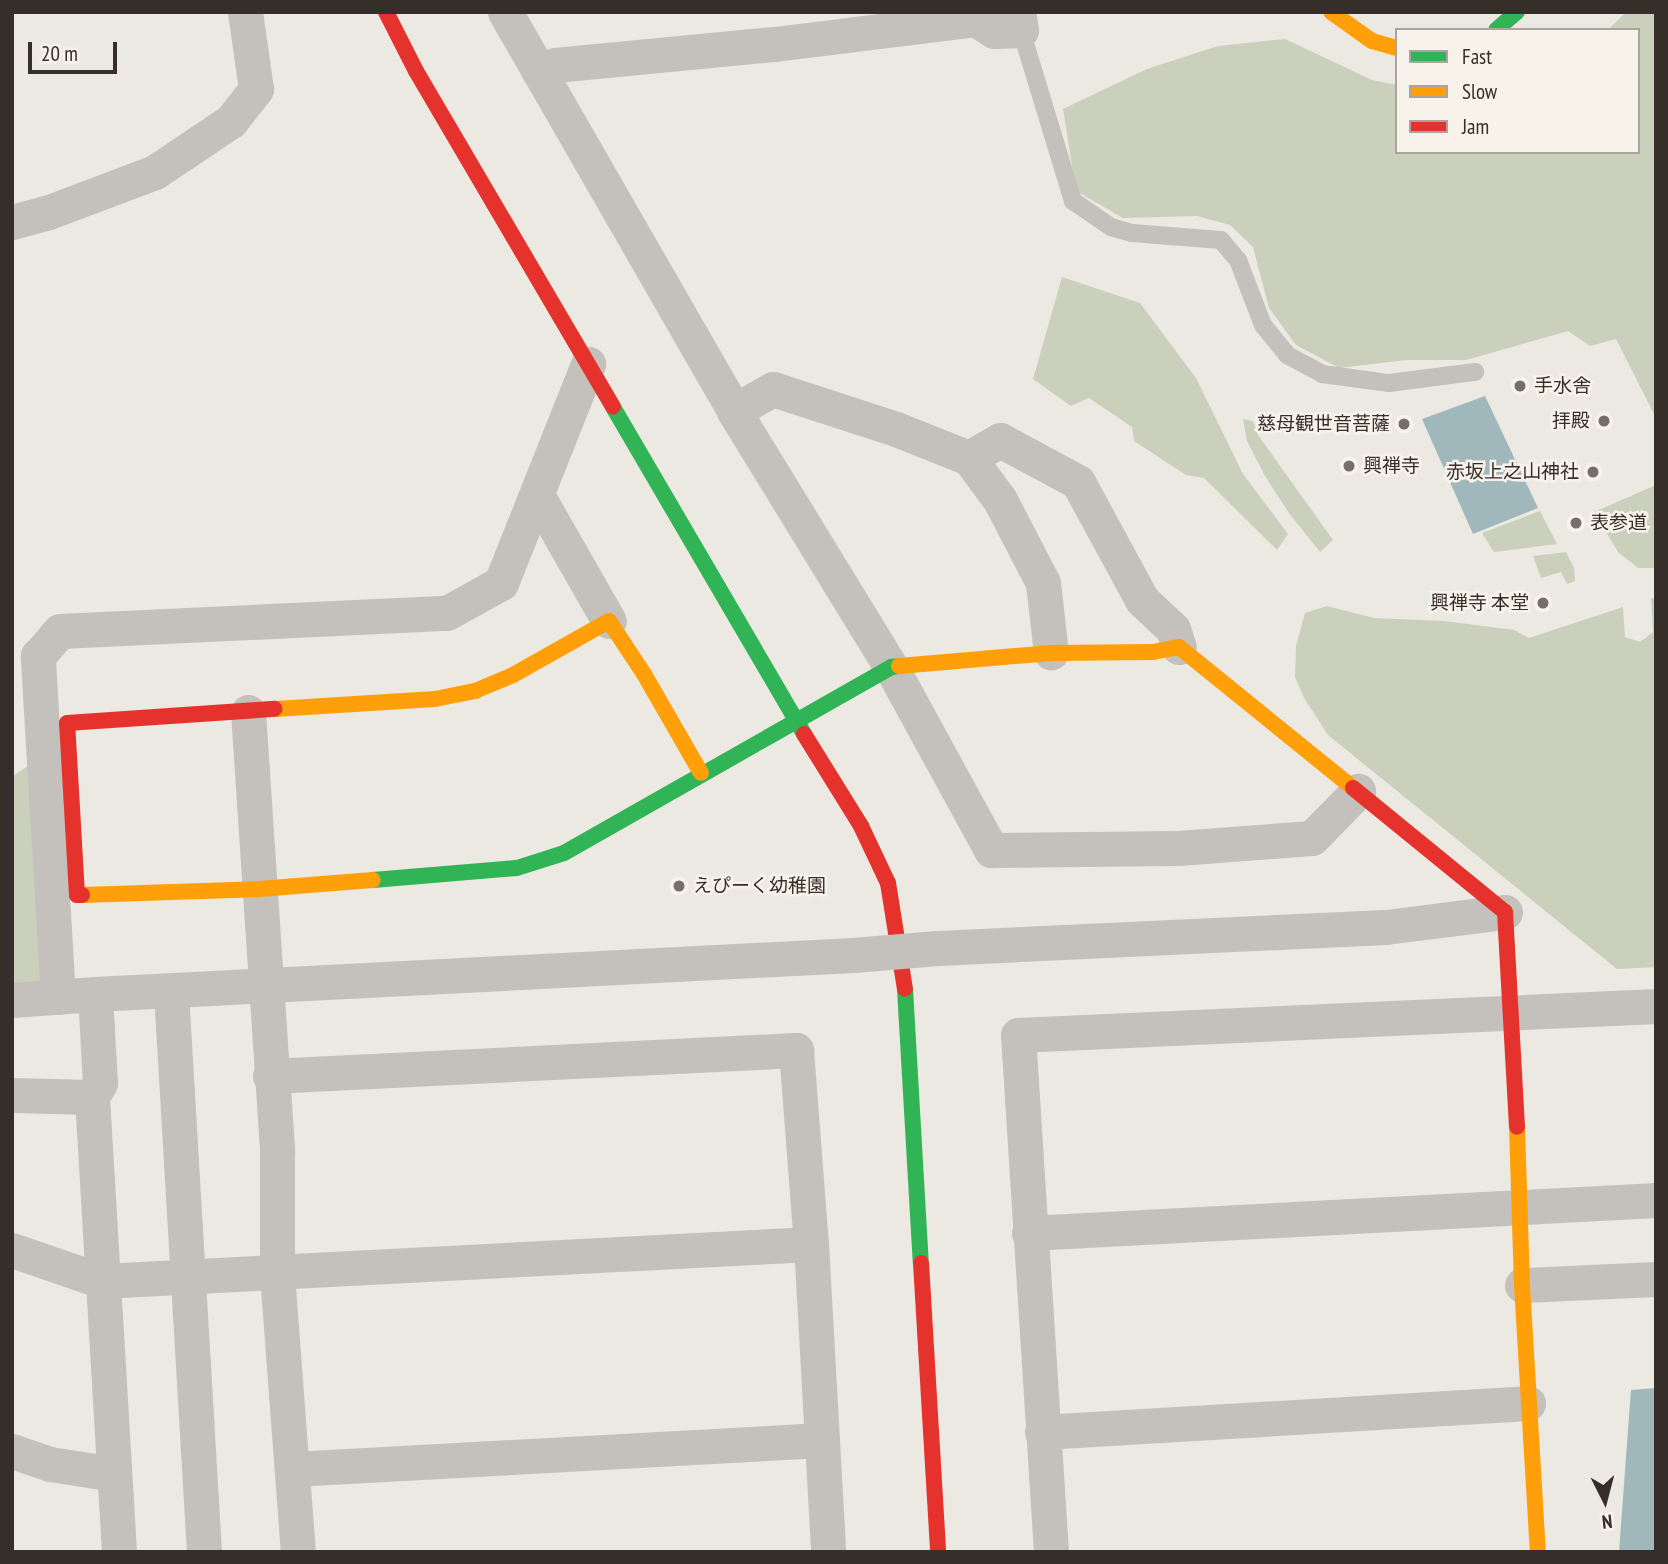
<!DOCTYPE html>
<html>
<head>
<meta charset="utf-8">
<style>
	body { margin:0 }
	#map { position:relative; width:1668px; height:1564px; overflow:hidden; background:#ece8e2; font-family:"PT Sans Narrow","Noto Sans JP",sans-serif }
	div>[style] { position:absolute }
	.green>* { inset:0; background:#cbd0bd }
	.water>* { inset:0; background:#a0b8bb }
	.lane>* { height:18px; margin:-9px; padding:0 9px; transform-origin:9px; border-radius:9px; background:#c4c0bb }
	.street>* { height:35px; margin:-17.5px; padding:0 17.5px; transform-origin:17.5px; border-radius:17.5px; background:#c4c0bb }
	.fast>* { height:16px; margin:-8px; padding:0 8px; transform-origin:8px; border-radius:8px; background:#30b455 }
	.slow>* { height:16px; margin:-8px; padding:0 8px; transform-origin:8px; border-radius:8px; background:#ff9f0a }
	.jam>* { height:16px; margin:-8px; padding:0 8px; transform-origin:8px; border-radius:8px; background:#e5322d }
	.street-bridge>* { height:35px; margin:-17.5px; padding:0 17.5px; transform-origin:17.5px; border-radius:17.5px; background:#c4c0bb }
	.dots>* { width:19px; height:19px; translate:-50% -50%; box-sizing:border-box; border:4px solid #f8f3ea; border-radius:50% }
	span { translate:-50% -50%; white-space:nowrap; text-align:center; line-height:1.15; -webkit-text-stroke:5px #f8f3ea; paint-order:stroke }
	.poi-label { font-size:19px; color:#352e29 }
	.left { translate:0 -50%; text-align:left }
	.right { translate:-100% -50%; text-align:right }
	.frame { position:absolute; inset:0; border:14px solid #352e29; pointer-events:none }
	.legend { position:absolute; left:1395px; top:28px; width:245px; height:126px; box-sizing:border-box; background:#f8f3ea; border:2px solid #aaa49d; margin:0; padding:9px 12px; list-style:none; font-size:21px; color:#352e29 }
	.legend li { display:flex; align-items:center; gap:14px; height:35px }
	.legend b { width:35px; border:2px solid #aaa49d }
	.north { position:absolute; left:1570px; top:1466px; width:70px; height:70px; -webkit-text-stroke:5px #f8f3ea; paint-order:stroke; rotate:174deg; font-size:19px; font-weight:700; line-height:28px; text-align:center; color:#352e29 }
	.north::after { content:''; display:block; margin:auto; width:24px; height:32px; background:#352e29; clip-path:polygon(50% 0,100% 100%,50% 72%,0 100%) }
	.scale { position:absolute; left:28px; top:42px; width:89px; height:32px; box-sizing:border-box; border:4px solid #352e29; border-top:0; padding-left:9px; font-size:21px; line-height:24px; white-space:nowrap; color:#352e29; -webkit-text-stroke:5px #f8f3ea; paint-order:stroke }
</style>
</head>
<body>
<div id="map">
	<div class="green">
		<i style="clip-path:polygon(1626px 12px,1656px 12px,1656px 418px,1616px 339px,1590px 346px,1568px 331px,1466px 360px,1407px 360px,1339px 368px,1296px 345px,1269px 308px,1253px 247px,1230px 225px,1197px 216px,1123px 218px,1076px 191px,1063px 109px,1147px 69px,1218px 46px,1285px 39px,1372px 80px,1397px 85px,1397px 152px,1638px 152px,1638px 30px,1608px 30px)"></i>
		<i style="clip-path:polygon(1062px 277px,1140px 303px,1196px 378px,1243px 474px,1288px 534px,1277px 550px,1204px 478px,1186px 475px,1134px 441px,1132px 427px,1089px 398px,1071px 406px,1033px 379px)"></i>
		<i style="clip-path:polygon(1243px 419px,1253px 421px,1258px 435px,1333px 540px,1320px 552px,1289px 513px,1265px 476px,1247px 441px)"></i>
		<i style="clip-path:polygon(1656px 485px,1656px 568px,1638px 568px,1618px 552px,1594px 512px)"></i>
		<i style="clip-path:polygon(1540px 511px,1557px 544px,1494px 552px,1482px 533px)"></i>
		<i style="clip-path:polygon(1566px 552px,1574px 568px,1575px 581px,1567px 584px,1561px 572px,1541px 578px,1533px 556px)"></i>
		<i style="clip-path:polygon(1651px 598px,1656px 599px,1656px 967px,1617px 969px,1328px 735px,1304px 698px,1295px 677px,1296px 646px,1305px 613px,1327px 606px,1374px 618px,1444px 621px,1514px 630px,1529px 638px,1623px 607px,1625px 637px,1640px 642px,1653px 632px)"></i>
		<i style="clip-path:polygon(32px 763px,46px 979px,12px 989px,12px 777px)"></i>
	</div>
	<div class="water">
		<i style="clip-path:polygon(1485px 396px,1538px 508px,1473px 534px,1422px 419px)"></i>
		<i style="clip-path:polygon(1656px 1388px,1656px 1552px,1619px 1552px,1631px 1390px)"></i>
	</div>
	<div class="lane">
		<i style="left:1021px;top:30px;width:179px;rotate:73.1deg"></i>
		<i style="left:1073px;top:201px;width:46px;rotate:34.4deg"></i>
		<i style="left:1111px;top:227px;width:22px;rotate:16deg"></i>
		<i style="left:1132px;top:233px;width:89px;rotate:4.5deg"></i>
		<i style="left:1221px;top:240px;width:26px;rotate:50deg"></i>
		<i style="left:1238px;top:260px;width:70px;rotate:69deg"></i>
		<i style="left:1263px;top:325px;width:38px;rotate:51deg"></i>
		<i style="left:1287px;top:355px;width:40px;rotate:28deg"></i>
		<i style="left:1322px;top:374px;width:68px;rotate:7.7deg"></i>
		<i style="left:1389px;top:383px;width:87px;rotate:-7.3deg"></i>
	</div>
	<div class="street">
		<i style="left:505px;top:12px;width:460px;rotate:60.1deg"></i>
		<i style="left:734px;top:411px;width:300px;rotate:58.5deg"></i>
		<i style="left:891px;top:667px;width:209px;rotate:61.3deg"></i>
		<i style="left:991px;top:850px;width:187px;rotate:-0.6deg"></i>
		<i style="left:1178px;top:848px;width:134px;rotate:-4.3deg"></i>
		<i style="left:1312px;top:838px;width:66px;rotate:-45.6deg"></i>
		<i style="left:538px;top:70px;width:18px;rotate:-16deg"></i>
		<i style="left:555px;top:65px;width:221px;rotate:-5.5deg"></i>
		<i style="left:775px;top:44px;width:202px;rotate:-7.1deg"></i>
		<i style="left:975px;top:19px;width:22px;rotate:32deg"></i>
		<i style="left:994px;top:31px;width:27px;rotate:-2deg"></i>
		<i style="left:1021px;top:30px;width:18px;rotate:-99deg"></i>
		<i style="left:12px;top:222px;width:38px;rotate:-15deg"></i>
		<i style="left:49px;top:212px;width:113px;rotate:-20.7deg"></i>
		<i style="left:155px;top:172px;width:92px;rotate:-33.9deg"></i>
		<i style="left:231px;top:121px;width:41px;rotate:-52deg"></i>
		<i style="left:256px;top:89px;width:78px;rotate:-98.1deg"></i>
		<i style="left:734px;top:411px;width:45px;rotate:-29.4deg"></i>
		<i style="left:773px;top:389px;width:129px;rotate:18deg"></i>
		<i style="left:896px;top:429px;width:79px;rotate:21.7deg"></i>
		<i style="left:969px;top:458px;width:52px;rotate:53.6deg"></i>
		<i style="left:1000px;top:500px;width:93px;rotate:62.6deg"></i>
		<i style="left:1043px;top:583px;width:70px;rotate:83.5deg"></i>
		<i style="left:969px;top:458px;width:36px;rotate:-30deg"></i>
		<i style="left:1000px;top:440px;width:89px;rotate:28.3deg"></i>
		<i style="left:1078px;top:482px;width:134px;rotate:61.5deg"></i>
		<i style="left:1142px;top:600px;width:42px;rotate:43.1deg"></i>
		<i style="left:1173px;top:629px;width:19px;rotate:72deg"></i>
		<i style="left:537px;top:495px;width:145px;rotate:60.3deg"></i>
		<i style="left:248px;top:712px;width:441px;rotate:86.2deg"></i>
		<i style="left:277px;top:1152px;width:122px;rotate:90deg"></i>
		<i style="left:277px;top:1274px;width:279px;rotate:85.7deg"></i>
		<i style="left:938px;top:948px;width:448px;rotate:-2.7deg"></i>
		<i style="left:1386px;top:927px;width:120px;rotate:-7.2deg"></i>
		<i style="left:171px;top:992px;width:561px;rotate:86.63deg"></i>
		<i style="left:95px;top:994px;width:759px;rotate:-2.95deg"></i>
		<i style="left:58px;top:997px;width:342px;rotate:-93.4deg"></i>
		<i style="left:38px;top:656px;width:33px;rotate:-49deg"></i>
		<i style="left:60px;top:631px;width:387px;rotate:-2.7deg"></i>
		<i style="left:447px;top:613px;width:62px;rotate:-29.1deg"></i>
		<i style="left:501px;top:583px;width:236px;rotate:-68.3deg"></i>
		<i style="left:12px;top:1000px;width:83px;rotate:-4.1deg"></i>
		<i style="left:95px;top:994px;width:89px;rotate:86.8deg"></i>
		<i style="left:100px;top:1083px;width:16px;rotate:120deg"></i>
		<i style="left:270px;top:1076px;width:527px;rotate:-2.83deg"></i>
		<i style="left:796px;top:1050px;width:195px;rotate:85.6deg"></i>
		<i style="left:811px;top:1244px;width:308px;rotate:86.8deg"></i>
		<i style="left:12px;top:1095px;width:80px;rotate:1.4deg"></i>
		<i style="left:92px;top:1097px;width:456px;rotate:86.6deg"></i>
		<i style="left:1029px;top:1233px;width:628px;rotate:-3.01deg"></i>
		<i style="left:12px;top:1250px;width:95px;rotate:19deg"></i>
		<i style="left:102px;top:1281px;width:710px;rotate:-2.99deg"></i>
		<i style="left:1522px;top:1285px;width:134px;rotate:-2.6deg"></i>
		<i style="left:1042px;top:1432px;width:487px;rotate:-3.4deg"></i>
		<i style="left:12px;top:1451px;width:40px;rotate:18.9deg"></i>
		<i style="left:50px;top:1464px;width:65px;rotate:8.9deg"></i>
		<i style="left:293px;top:1469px;width:530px;rotate:-3.14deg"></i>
		<i style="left:1051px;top:1552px;width:518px;rotate:-93.65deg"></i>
		<i style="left:1018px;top:1035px;width:639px;rotate:-2.6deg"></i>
	</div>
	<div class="fast">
		<i style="left:1496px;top:30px;width:28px;rotate:-41deg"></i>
		<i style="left:613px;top:407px;width:379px;rotate:59.7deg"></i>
		<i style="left:373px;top:880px;width:144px;rotate:-4.8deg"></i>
		<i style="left:517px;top:868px;width:49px;rotate:-17.7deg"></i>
		<i style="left:564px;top:853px;width:376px;rotate:-29.6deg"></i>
		<i style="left:891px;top:667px;width:8px;rotate:-7deg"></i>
		<i style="left:905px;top:989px;width:274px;rotate:86.7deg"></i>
	</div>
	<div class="slow">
		<i style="left:1331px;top:12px;width:50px;rotate:35.3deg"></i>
		<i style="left:1372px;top:41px;width:26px;rotate:16deg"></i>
		<i style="left:899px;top:666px;width:153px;rotate:-4.9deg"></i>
		<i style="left:1051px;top:653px;width:102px;rotate:-0.6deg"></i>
		<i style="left:1153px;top:652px;width:26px;rotate:-11deg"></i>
		<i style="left:1179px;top:647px;width:224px;rotate:39deg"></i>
		<i style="left:275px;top:709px;width:160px;rotate:-3.6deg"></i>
		<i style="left:435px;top:699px;width:41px;rotate:-11.3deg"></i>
		<i style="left:475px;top:691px;width:41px;rotate:-22.8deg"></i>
		<i style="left:513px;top:675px;width:110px;rotate:-29.4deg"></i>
		<i style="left:609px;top:621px;width:64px;rotate:56.6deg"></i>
		<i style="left:644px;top:674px;width:114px;rotate:60.1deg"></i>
		<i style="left:82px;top:895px;width:177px;rotate:-1.9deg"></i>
		<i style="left:259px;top:889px;width:114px;rotate:-4.5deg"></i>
		<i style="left:1517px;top:1127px;width:158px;rotate:88.2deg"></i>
		<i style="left:1522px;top:1285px;width:267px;rotate:86.6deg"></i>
	</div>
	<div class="jam">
		<i style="left:386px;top:12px;width:66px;rotate:63deg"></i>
		<i style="left:416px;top:71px;width:389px;rotate:59.6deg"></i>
		<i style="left:804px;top:734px;width:108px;rotate:58.2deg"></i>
		<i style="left:861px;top:826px;width:63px;rotate:64.7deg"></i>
		<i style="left:888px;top:883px;width:107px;rotate:80.9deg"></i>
		<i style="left:1353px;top:788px;width:196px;rotate:39.2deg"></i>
		<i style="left:1505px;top:912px;width:215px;rotate:86.8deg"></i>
		<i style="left:82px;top:895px;width:5px;rotate:180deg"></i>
		<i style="left:77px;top:895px;width:172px;rotate:-93.3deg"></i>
		<i style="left:67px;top:723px;width:208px;rotate:-3.9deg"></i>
		<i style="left:921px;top:1263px;width:289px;rotate:86.6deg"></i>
	</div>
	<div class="street-bridge">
		<i style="left:853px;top:955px;width:85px;rotate:-4.7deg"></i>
	</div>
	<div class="dots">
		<i style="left:1520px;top:386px;background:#756f6a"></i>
		<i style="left:1604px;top:421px;background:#756f6a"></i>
		<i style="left:1404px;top:424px;background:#756f6a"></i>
		<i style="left:1349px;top:466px;background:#756f6a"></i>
		<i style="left:1593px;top:472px;background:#756f6a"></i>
		<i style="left:1576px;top:523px;background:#756f6a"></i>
		<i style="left:1543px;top:603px;background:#756f6a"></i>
		<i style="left:679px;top:886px;background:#756f6a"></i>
	</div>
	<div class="poi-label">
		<span class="left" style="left:1534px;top:386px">手水舎</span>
		<span class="right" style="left:1590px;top:421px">拝殿</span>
		<span class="right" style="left:1390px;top:424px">慈母観世音菩薩</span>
		<span class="left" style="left:1363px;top:466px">興禅寺</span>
		<span class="right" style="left:1579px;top:472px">赤坂上之山神社</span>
		<span class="left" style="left:1590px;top:523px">表参道</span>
		<span class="right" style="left:1529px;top:603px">興禅寺 本堂</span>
		<span class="left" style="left:693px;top:886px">えぴーく幼稚園</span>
	</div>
	<div class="frame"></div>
	<ul class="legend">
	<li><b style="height:9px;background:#30b455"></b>Fast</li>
	<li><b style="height:9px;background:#ff9f0a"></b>Slow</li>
	<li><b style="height:9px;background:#e5322d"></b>Jam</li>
	</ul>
	<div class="north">N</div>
	<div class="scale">20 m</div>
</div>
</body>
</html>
